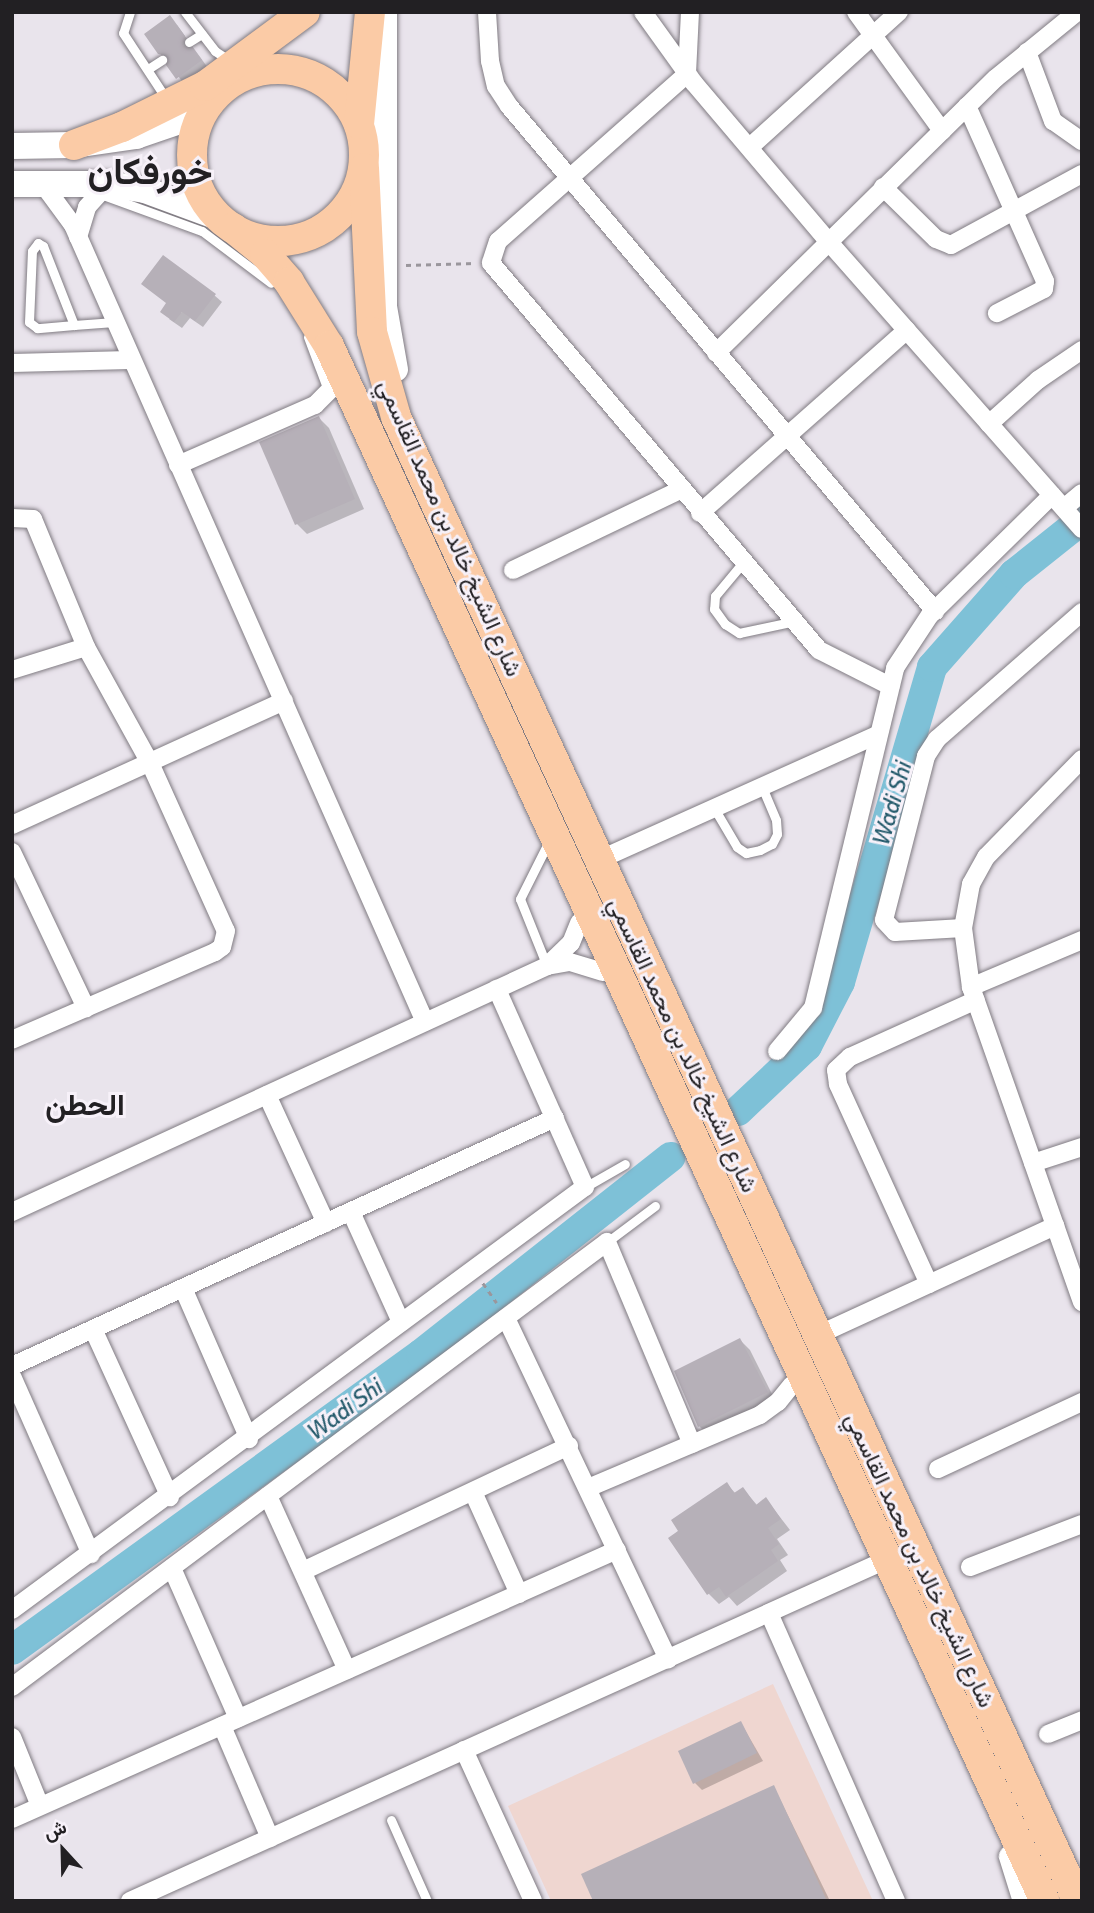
<!DOCTYPE html>
<html>
<head>
<meta charset="utf-8">
<style>
	body { margin:0 }
	#map { position:relative; width:1094px; height:1913px; overflow:hidden; background:#e9e4ec; font-family:Cabin,Vazirmatn,sans-serif }
	div>[style] { position:absolute }
	.education>* { inset:0; background:#efd6d0 }
	.shadow>* { inset:0; background:#0003 }
	.river>* { height:30px; margin:-15px; padding:0 15px; transform-origin:15px; border-radius:15px; background:#7ec1d7 }
	.building>* { inset:0; background:#b6b0b8 }
	.path>* { height:2.5px; margin-top:-1.25px; transform-origin:0; background:repeating-linear-gradient(90deg,#9a969c 0 5px,transparent 0 10px) }
	.roads { filter:drop-shadow(0 0 2px #807b82) drop-shadow(0 0 2px #807b82) }
	.service>* { height:9px; margin:-4.5px; padding:0 4.5px; transform-origin:4.5px; border-radius:4.5px; background:#fff }
	.minor>* { height:18px; margin:-9px; padding:0 9px; transform-origin:9px; border-radius:9px; background:#fff }
	.tertiary>* { height:23px; margin:-11.5px; padding:0 11.5px; transform-origin:11.5px; border-radius:11.5px; background:#fff }
	.secondary>* { height:26px; margin:-13px; padding:0 13px; transform-origin:13px; border-radius:13px; background:#fff }
	.trunk>* { height:30px; margin:-15px; padding:0 15px; transform-origin:15px; border-radius:15px; background:#fbcba6 }
	.trunk>.ring { margin:-15px; padding:0; box-sizing:content-box; background:none; border:30px solid #fbcba6; border-radius:50% }
	span { translate:-50% -50%; white-space:nowrap; text-align:center; line-height:1.15; -webkit-text-stroke:6px #f7f1f9; paint-order:stroke }
	.street-label { font-size:23px; color:#222023 }
	.water-label { font-size:24px; color:#255b6c; font-style:italic }
	.district-label { font-size:30px; color:#222023; font-weight:700 }
	.town-label { font-size:37px; color:#222023; font-weight:700 }
	.frame { position:absolute; inset:0; border:14px solid #222023; pointer-events:none }
	.north { position:absolute; left:28px; top:1815px; width:70px; height:70px; -webkit-text-stroke:5px #f7f1f9; paint-order:stroke; rotate:338deg; font-size:19px; font-weight:700; line-height:28px; text-align:center; color:#222023 }
	.north::after { content:''; display:block; margin:auto; width:24px; height:32px; background:#222023; clip-path:polygon(50% 0,100% 100%,50% 72%,0 100%) }
</style>
</head>
<body>
<div id="map">
	<div class="education">
		<i style="clip-path:polygon(773px 1684px,873px 1901px,551px 1901px,508px 1806px)"></i>
	</div>
	<div class="shadow">
		<i style="clip-path:polygon(177px 25px,208px 68px,185px 85px,160px 53px)"></i>
		<i style="clip-path:polygon(12px 233px,14px 235px,12px 346px)"></i>
		<i style="clip-path:polygon(214px 295px,222px 302px,203px 327px,190px 318px,182px 328px,169px 319px)"></i>
		<i style="clip-path:polygon(319px 418px,329px 428px,364px 509px,307px 534px,297px 524px,261px 443px)"></i>
		<i style="clip-path:polygon(740px 1340px,750px 1350px,776px 1402px,709px 1436px,699px 1426px,676px 1372px)"></i>
		<i style="clip-path:polygon(727px 1484px,736px 1494px,743px 1489px,757px 1505px,766px 1499px,790px 1530px,777px 1539px,788px 1555px,780px 1560px,787px 1571px,737px 1606px,729px 1597px,719px 1604px,709px 1594px,671px 1538px)"></i>
		<i style="clip-path:polygon(741px 1723px,763px 1761px,702px 1790px,695px 1783px)"></i>
		<i style="clip-path:polygon(774px 1787px,830px 1901px,595px 1901px)"></i>
	</div>
	<div class="river">
		<i style="left:738px;top:1111px;width:95px;rotate:-43.3deg"></i>
		<i style="left:807px;top:1046px;width:72px;rotate:-62.7deg"></i>
		<i style="left:840px;top:982px;width:328px;rotate:-73.7deg"></i>
		<i style="left:932px;top:667px;width:124px;rotate:-48.6deg"></i>
		<i style="left:1014px;top:574px;width:87px;rotate:-38.5deg"></i>
		<i style="left:12px;top:1650px;width:505px;rotate:-35.89deg"></i>
		<i style="left:421px;top:1354px;width:318px;rotate:-38.3deg"></i>
	</div>
	<div class="building">
		<i style="clip-path:polygon(170px 15px,185px 36px,183px 46px,193px 48px,202px 60px,176px 79px,166px 65px,167px 56px,158px 54px,144px 34px)"></i>
		<i style="clip-path:polygon(163px 255px,216px 294px,195px 321px,182px 312px,174px 322px,160px 312px,166px 303px,141px 284px)"></i>
		<i style="clip-path:polygon(319px 416px,355px 499px,295px 525px,259px 442px)"></i>
		<i style="clip-path:polygon(740px 1338px,768px 1392px,698px 1427px,674px 1371px)"></i>
		<i style="clip-path:polygon(727px 1482px,734px 1493px,743px 1487px,756px 1505px,766px 1497px,781px 1519px,768px 1528px,779px 1544px,771px 1550px,778px 1561px,726px 1597px,719px 1587px,707px 1595px,668px 1538px,678px 1531px,671px 1520px)"></i>
		<i style="clip-path:polygon(741px 1721px,757px 1753px,693px 1784px,678px 1751px)"></i>
		<i style="clip-path:polygon(774px 1785px,827px 1901px,593px 1901px,581px 1874px)"></i>
	</div>
	<div class="path">
		<i style="left:406px;top:265px;width:70px;rotate:-1.6deg"></i>
		<i style="left:483px;top:1283px;width:24px;rotate:55deg"></i>
	</div>
	<div class="roads">
		<div class="service">
			<i style="left:130px;top:12px;width:22px;rotate:108deg"></i>
			<i style="left:123px;top:33px;width:80px;rotate:56.7deg"></i>
			<i style="left:185px;top:12px;width:49px;rotate:52.4deg"></i>
			<i style="left:215px;top:51px;width:18px;rotate:34deg"></i>
			<i style="left:189px;top:42px;width:15px;rotate:-32deg"></i>
			<i style="left:148px;top:69px;width:17px;rotate:-33deg"></i>
			<i style="left:103px;top:195px;width:105px;rotate:20deg"></i>
			<i style="left:202px;top:231px;width:86px;rotate:37deg"></i>
			<i style="left:38px;top:243px;width:6px;rotate:31deg"></i>
			<i style="left:43px;top:246px;width:85px;rotate:68.6deg"></i>
			<i style="left:74px;top:325px;width:37px;rotate:175deg"></i>
			<i style="left:37px;top:328px;width:10px;rotate:-143deg"></i>
			<i style="left:29px;top:322px;width:71px;rotate:-87.6deg"></i>
			<i style="left:32px;top:251px;width:10px;rotate:-53deg"></i>
			<i style="left:74px;top:325px;width:40px;rotate:-4.3deg"></i>
			<i style="left:308px;top:337px;width:60px;rotate:69.4deg"></i>
			<i style="left:745px;top:560px;width:47px;rotate:129.8deg"></i>
			<i style="left:715px;top:596px;width:13px;rotate:94deg"></i>
			<i style="left:714px;top:609px;width:19px;rotate:54deg"></i>
			<i style="left:725px;top:624px;width:17px;rotate:33deg"></i>
			<i style="left:739px;top:633px;width:57px;rotate:-12.1deg"></i>
			<i style="left:714px;top:808px;width:45px;rotate:59.5deg"></i>
			<i style="left:737px;top:847px;width:11px;rotate:34deg"></i>
			<i style="left:746px;top:853px;width:14px;rotate:-12deg"></i>
			<i style="left:760px;top:850px;width:13px;rotate:-27deg"></i>
			<i style="left:772px;top:844px;width:11px;rotate:-63deg"></i>
			<i style="left:777px;top:834px;width:14px;rotate:-94deg"></i>
			<i style="left:776px;top:820px;width:36px;rotate:-113deg"></i>
			<i style="left:545px;top:849px;width:56px;rotate:116.6deg"></i>
			<i style="left:520px;top:899px;width:72px;rotate:68.1deg"></i>
			<i style="left:585px;top:1187px;width:46px;rotate:-29.9deg"></i>
			<i style="left:607px;top:1242px;width:60px;rotate:-36.9deg"></i>
			<i style="left:391px;top:1820px;width:89px;rotate:66deg"></i>
		</div>
		<div class="minor">
			<i style="left:487px;top:12px;width:49px;rotate:86.5deg"></i>
			<i style="left:490px;top:61px;width:26px;rotate:77deg"></i>
			<i style="left:496px;top:86px;width:24px;rotate:57deg"></i>
			<i style="left:509px;top:106px;width:661px;rotate:49.85deg"></i>
			<i style="left:643px;top:12px;width:87px;rotate:54.3deg"></i>
			<i style="left:694px;top:83px;width:207px;rotate:49.7deg"></i>
			<i style="left:828px;top:241px;width:384px;rotate:48.6deg"></i>
			<i style="left:690px;top:12px;width:62px;rotate:92.8deg"></i>
			<i style="left:687px;top:74px;width:252px;rotate:138.5deg"></i>
			<i style="left:498px;top:241px;width:23px;rotate:108deg"></i>
			<i style="left:491px;top:263px;width:507px;rotate:49.72deg"></i>
			<i style="left:819px;top:650px;width:80px;rotate:26.9deg"></i>
			<i style="left:856px;top:12px;width:147px;rotate:54.1deg"></i>
			<i style="left:1027px;top:52px;width:74px;rotate:69.4deg"></i>
			<i style="left:1053px;top:121px;width:35px;rotate:35deg"></i>
			<i style="left:967px;top:106px;width:192px;rotate:66deg"></i>
			<i style="left:1045px;top:281px;width:8px;rotate:97deg"></i>
			<i style="left:1044px;top:289px;width:53px;rotate:152.9deg"></i>
			<i style="left:751px;top:146px;width:200px;rotate:-42.2deg"></i>
			<i style="left:42px;top:183px;width:52px;rotate:53.6deg"></i>
			<i style="left:73px;top:225px;width:871px;rotate:66.17deg"></i>
			<i style="left:883px;top:187px;width:74px;rotate:44.5deg"></i>
			<i style="left:936px;top:239px;width:16px;rotate:22deg"></i>
			<i style="left:951px;top:245px;width:149px;rotate:-28.5deg"></i>
			<i style="left:78px;top:237px;width:31px;rotate:-73deg"></i>
			<i style="left:87px;top:207px;width:31px;rotate:-48deg"></i>
			<i style="left:716px;top:353px;width:392px;rotate:-44.5deg"></i>
			<i style="left:996px;top:78px;width:104px;rotate:-39.2deg"></i>
			<i style="left:12px;top:363px;width:118px;rotate:-1.5deg"></i>
			<i style="left:989px;top:424px;width:66px;rotate:-41.9deg"></i>
			<i style="left:1038px;top:380px;width:53px;rotate:-34.3deg"></i>
			<i style="left:178px;top:465px;width:150px;rotate:-23.7deg"></i>
			<i style="left:315px;top:405px;width:41px;rotate:-45deg"></i>
			<i style="left:1064px;top:508px;width:23px;rotate:-40deg"></i>
			<i style="left:700px;top:513px;width:276px;rotate:-41.5deg"></i>
			<i style="left:12px;top:518px;width:21px;rotate:3deg"></i>
			<i style="left:33px;top:519px;width:139px;rotate:67.5deg"></i>
			<i style="left:86px;top:647px;width:132px;rotate:61.1deg"></i>
			<i style="left:150px;top:763px;width:184px;rotate:65.7deg"></i>
			<i style="left:226px;top:931px;width:16px;rotate:104deg"></i>
			<i style="left:222px;top:947px;width:9px;rotate:144deg"></i>
			<i style="left:215px;top:952px;width:221px;rotate:156.6deg"></i>
			<i style="left:513px;top:570px;width:185px;rotate:-25.6deg"></i>
			<i style="left:12px;top:670px;width:77px;rotate:-17.3deg"></i>
			<i style="left:1082px;top:759px;width:137px;rotate:134.4deg"></i>
			<i style="left:986px;top:857px;width:31px;rotate:119deg"></i>
			<i style="left:971px;top:884px;width:45px;rotate:100.3deg"></i>
			<i style="left:963px;top:928px;width:60px;rotate:82.3deg"></i>
			<i style="left:971px;top:987px;width:334px;rotate:70.6deg"></i>
			<i style="left:12px;top:825px;width:299px;rotate:-24.5deg"></i>
			<i style="left:12px;top:852px;width:173px;rotate:64.6deg"></i>
			<i style="left:612px;top:854px;width:290px;rotate:-24.2deg"></i>
			<i style="left:963px;top:928px;width:68px;rotate:176.6deg"></i>
			<i style="left:895px;top:932px;width:16px;rotate:-133deg"></i>
			<i style="left:884px;top:920px;width:169px;rotate:-75.6deg"></i>
			<i style="left:926px;top:756px;width:20px;rotate:-57deg"></i>
			<i style="left:937px;top:739px;width:193px;rotate:-41.2deg"></i>
			<i style="left:547px;top:966px;width:33px;rotate:-44deg"></i>
			<i style="left:571px;top:943px;width:22px;rotate:-68deg"></i>
			<i style="left:971px;top:987px;width:121px;rotate:-22.9deg"></i>
			<i style="left:777px;top:1051px;width:56px;rotate:-50.1deg"></i>
			<i style="left:813px;top:1008px;width:350px;rotate:-76.4deg"></i>
			<i style="left:895px;top:668px;width:64px;rotate:-56.6deg"></i>
			<i style="left:930px;top:615px;width:171px;rotate:-44.5deg"></i>
			<i style="left:267px;top:1095px;width:141px;rotate:65.3deg"></i>
			<i style="left:1033px;top:1163px;width:52px;rotate:-18.1deg"></i>
			<i style="left:12px;top:1212px;width:589px;rotate:-24.69deg"></i>
			<i style="left:547px;top:966px;width:23px;rotate:-10deg"></i>
			<i style="left:570px;top:962px;width:34px;rotate:17deg"></i>
			<i style="left:351px;top:1212px;width:121px;rotate:65.6deg"></i>
			<i style="left:929px;top:1284px;width:220px;rotate:-114.5deg"></i>
			<i style="left:838px;top:1084px;width:14px;rotate:-98deg"></i>
			<i style="left:836px;top:1070px;width:19px;rotate:-43deg"></i>
			<i style="left:850px;top:1057px;width:138px;rotate:-24.3deg"></i>
			<i style="left:183px;top:1288px;width:165px;rotate:66.4deg"></i>
			<i style="left:506px;top:1318px;width:378px;rotate:64.6deg"></i>
			<i style="left:93px;top:1329px;width:185px;rotate:65.4deg"></i>
			<i style="left:831px;top:1329px;width:247px;rotate:-24.7deg"></i>
			<i style="left:12px;top:1366px;width:597px;rotate:-24.55deg"></i>
			<i style="left:12px;top:1376px;width:195px;rotate:66.1deg"></i>
			<i style="left:938px;top:1469px;width:159px;rotate:-25deg"></i>
			<i style="left:588px;top:1488px;width:187px;rotate:-23deg"></i>
			<i style="left:760px;top:1415px;width:22px;rotate:-36deg"></i>
			<i style="left:778px;top:1402px;width:22px;rotate:-51deg"></i>
			<i style="left:473px;top:1492px;width:112px;rotate:65.7deg"></i>
			<i style="left:268px;top:1496px;width:191px;rotate:65.6deg"></i>
			<i style="left:970px;top:1567px;width:120px;rotate:-21deg"></i>
			<i style="left:172px;top:1568px;width:164px;rotate:66.3deg"></i>
			<i style="left:303px;top:1571px;width:294px;rotate:-25.2deg"></i>
			<i style="left:12px;top:1610px;width:712px;rotate:-36.44deg"></i>
			<i style="left:585px;top:1187px;width:217px;rotate:-114deg"></i>
			<i style="left:769px;top:1613px;width:315px;rotate:66.2deg"></i>
			<i style="left:12px;top:1687px;width:743px;rotate:-36.79deg"></i>
			<i style="left:607px;top:1242px;width:219px;rotate:67.2deg"></i>
			<i style="left:222px;top:1726px;width:122px;rotate:66.8deg"></i>
			<i style="left:1048px;top:1734px;width:37px;rotate:-22deg"></i>
			<i style="left:12px;top:1737px;width:74px;rotate:67.9deg"></i>
			<i style="left:464px;top:1750px;width:166px;rotate:65.4deg"></i>
			<i style="left:12px;top:1819px;width:662px;rotate:-23.97deg"></i>
			<i style="left:130px;top:1901px;width:817px;rotate:-24.28deg"></i>
		</div>
		<div class="tertiary">
			<i style="left:385px;top:12px;width:294px;rotate:90deg"></i>
			<i style="left:385px;top:306px;width:64px;rotate:80.1deg"></i>
			<i style="left:1010px;top:1856px;width:47px;rotate:72.7deg"></i>
		</div>
		<div class="secondary">
			<i style="left:12px;top:146px;width:62px;rotate:-0.9deg"></i>
			<i style="left:74px;top:145px;width:63px;rotate:-8.3deg"></i>
			<i style="left:136px;top:136px;width:71px;rotate:-18.9deg"></i>
			<i style="left:12px;top:184px;width:96px"></i>
			<i style="left:108px;top:184px;width:37px;rotate:9deg"></i>
			<i style="left:145px;top:190px;width:78px;rotate:20.3deg"></i>
		</div>
		<div class="trunk">
			<i class="ring" style="left:192px;top:69px;width:142px;height:142px"></i>
			<i style="left:359px;top:124px;width:113px;rotate:-84.4deg"></i>
			<i style="left:74px;top:145px;width:51px;rotate:-20.6deg"></i>
			<i style="left:122px;top:127px;width:93px;rotate:-26.3deg"></i>
			<i style="left:205px;top:86px;width:124px;rotate:-36.5deg"></i>
			<i style="left:364px;top:168px;width:164px;rotate:87.2deg"></i>
			<i style="left:372px;top:332px;width:88px;rotate:74.2deg"></i>
			<i style="left:396px;top:417px;width:1633px;rotate:65.32deg"></i>
			<i style="left:233px;top:228px;width:41px;rotate:39.1deg"></i>
			<i style="left:265px;top:254px;width:37px;rotate:49deg"></i>
			<i style="left:289px;top:282px;width:75px;rotate:58deg"></i>
			<i style="left:329px;top:346px;width:1712px;rotate:65.28deg"></i>
		</div>
	</div>
	<div class="street-label">
		<span style="left:450px;top:528px;rotate:66deg">شارع الشيخ خالد بن محمد القاسمي</span>
		<span style="left:683px;top:1045px;rotate:65deg">شارع الشيخ خالد بن محمد القاسمي</span>
		<span style="left:920px;top:1560px;rotate:65deg">شارع الشيخ خالد بن محمد القاسمي</span>
	</div>
	<div class="water-label">
		<span style="left:892px;top:803px;rotate:-74deg">Wadi Shi</span>
		<span style="left:345px;top:1409px;rotate:-36deg">Wadi Shi</span>
	</div>
	<div class="district-label">
		<span style="left:85px;top:1105px">الحطن</span>
	</div>
	<div class="town-label">
		<span style="left:150px;top:171px">خورفكان</span>
	</div>
	<div class="frame"></div>
	<div class="north">ش</div>
</div>
</body>
</html>
